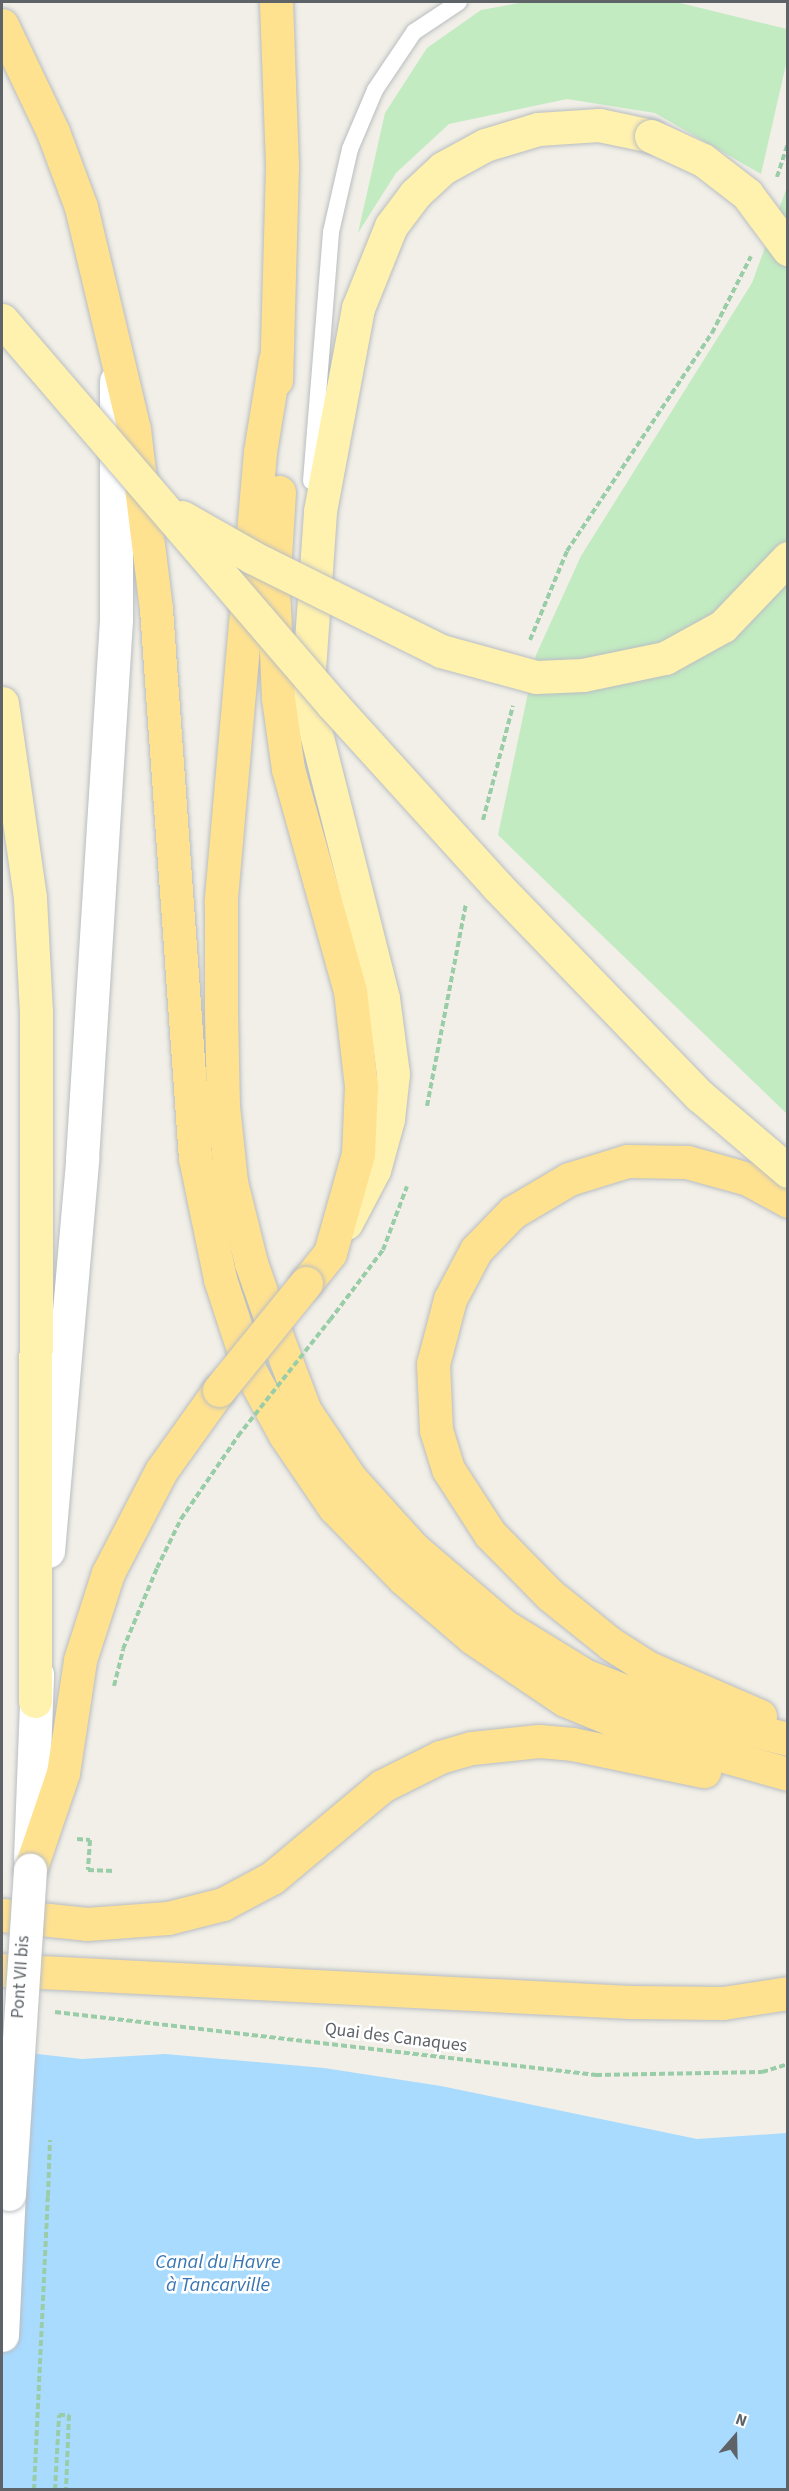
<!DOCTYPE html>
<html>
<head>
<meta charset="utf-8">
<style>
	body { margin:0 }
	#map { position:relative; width:789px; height:2491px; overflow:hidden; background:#f1efe7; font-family:"Source Sans 3",sans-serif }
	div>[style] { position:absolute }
	.green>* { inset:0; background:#c2ebc1 }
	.water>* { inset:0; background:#a9dbff }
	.path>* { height:4px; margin-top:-2px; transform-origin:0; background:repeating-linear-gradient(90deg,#99cda8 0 6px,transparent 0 9px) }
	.roads { filter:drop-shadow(0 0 2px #b9bdc1) drop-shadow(0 0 2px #b9bdc1) }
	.lane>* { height:16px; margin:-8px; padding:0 8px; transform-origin:8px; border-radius:8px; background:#fff }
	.secondary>* { height:33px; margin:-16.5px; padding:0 16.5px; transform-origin:16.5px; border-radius:16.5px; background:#fff }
	.primary>* { height:33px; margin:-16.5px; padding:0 16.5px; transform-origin:16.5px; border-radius:16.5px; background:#fff1ae }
	.highway>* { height:33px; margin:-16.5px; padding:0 16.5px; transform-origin:16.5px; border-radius:16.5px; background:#ffe290 }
	.path-bridge>* { height:4px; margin-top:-2px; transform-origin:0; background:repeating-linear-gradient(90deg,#99cda8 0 6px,transparent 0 9px) }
	.bridges { filter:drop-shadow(0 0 2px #babec3) drop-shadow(0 0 2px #babec3) }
	.secondary-bridge>* { height:33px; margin:-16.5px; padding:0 16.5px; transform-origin:16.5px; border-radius:16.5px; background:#fff }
	.primary-bridge>* { height:33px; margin:-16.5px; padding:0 16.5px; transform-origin:16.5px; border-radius:16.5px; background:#fff1ae }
	.highway-bridge>* { height:33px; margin:-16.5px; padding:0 16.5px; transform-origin:16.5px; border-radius:16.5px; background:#ffe290 }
	span { translate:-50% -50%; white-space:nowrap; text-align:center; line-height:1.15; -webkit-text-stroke:5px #fff; paint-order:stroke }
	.street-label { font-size:18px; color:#5e6368 }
	.water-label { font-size:20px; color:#3875b2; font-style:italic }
	.frame { position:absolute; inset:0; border:3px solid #5e6368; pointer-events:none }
	.north { position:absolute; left:705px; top:2407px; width:60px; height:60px; -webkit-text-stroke:4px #fff; paint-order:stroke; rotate:20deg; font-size:16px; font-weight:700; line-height:24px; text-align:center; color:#5e6368 }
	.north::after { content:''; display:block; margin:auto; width:21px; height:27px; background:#5e6368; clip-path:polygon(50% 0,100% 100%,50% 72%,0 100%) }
</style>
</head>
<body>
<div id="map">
	<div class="green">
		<i style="clip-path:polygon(525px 2px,676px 2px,787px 29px,787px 60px,761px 174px,655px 113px,567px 99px,449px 124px,396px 173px,358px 233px,385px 113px,427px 48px,481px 10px)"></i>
		<i style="clip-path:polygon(787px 187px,787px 1114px,498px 835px,536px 655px,581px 556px,752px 283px)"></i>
	</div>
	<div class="water">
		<i style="clip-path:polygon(2px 2050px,82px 2059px,165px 2054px,324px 2068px,441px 2086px,697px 2139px,787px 2133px,787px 2489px,2px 2490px)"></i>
	</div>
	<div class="path">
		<i style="left:777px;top:177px;width:35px;rotate:-72deg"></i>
		<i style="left:530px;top:640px;width:96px;rotate:-67.4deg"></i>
		<i style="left:567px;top:551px;width:262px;rotate:-56.4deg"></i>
		<i style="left:712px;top:333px;width:86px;rotate:-63.1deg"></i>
		<i style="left:483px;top:820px;width:118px;rotate:-75.3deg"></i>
		<i style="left:427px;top:1106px;width:206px;rotate:-79.1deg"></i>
		<i style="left:330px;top:1320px;width:88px;rotate:-52.9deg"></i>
		<i style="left:383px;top:1250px;width:68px;rotate:-69.4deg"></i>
		<i style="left:114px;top:1686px;width:38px;rotate:-76deg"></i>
		<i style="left:123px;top:1649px;width:88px;rotate:-67.2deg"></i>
		<i style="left:157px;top:1568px;width:55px;rotate:-63.9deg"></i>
		<i style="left:181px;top:1519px;width:101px;rotate:-55.5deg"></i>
		<i style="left:77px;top:1839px;width:13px;rotate:4deg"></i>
		<i style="left:90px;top:1840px;width:30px;rotate:94deg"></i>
		<i style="left:88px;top:1870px;width:26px;rotate:2deg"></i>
		<i style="left:55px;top:2012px;width:545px;rotate:6.64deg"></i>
		<i style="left:596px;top:2075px;width:166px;rotate:-1deg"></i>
		<i style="left:762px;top:2072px;width:27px;rotate:-17deg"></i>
		<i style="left:34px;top:2490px;width:294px;rotate:-87.3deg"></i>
		<i style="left:55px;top:2490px;width:75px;rotate:-86.9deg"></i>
		<i style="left:59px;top:2415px;width:10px"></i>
		<i style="left:69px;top:2415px;width:75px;rotate:92.3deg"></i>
	</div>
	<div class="roads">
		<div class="lane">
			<i style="left:311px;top:481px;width:250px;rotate:-85.4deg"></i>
			<i style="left:331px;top:232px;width:85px;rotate:-77.1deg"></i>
			<i style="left:350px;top:149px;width:64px;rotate:-67deg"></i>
			<i style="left:375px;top:90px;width:70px;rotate:-56.1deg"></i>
			<i style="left:414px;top:32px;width:54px;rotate:-33.7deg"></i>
		</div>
		<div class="secondary">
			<i style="left:48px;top:1551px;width:393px;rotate:-85deg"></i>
			<i style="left:82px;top:1159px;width:540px;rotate:-86.39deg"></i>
			<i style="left:116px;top:620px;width:239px;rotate:-90deg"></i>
			<i style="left:30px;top:1859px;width:185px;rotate:-87.8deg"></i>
			<i style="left:2px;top:2335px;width:141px;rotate:-87.2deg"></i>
		</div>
		<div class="primary">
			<i style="left:2px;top:703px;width:197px;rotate:81.8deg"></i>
			<i style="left:30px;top:898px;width:114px;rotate:87deg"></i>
			<i style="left:36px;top:1012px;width:689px;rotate:90.08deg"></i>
			<i style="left:346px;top:1223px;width:60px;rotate:-62.2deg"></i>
			<i style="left:374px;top:1170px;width:53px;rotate:-74.6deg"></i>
			<i style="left:388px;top:1119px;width:45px;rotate:-83.7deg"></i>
			<i style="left:393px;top:1074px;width:77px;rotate:-97.5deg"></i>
			<i style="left:383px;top:998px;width:309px;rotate:-104.2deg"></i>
			<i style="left:307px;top:698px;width:187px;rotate:-86deg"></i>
			<i style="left:320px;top:511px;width:207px;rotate:-79.4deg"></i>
			<i style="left:358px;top:308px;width:88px;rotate:-68.1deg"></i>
			<i style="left:391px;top:226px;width:40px;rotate:-53deg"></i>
			<i style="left:415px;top:194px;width:38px;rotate:-43deg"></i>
			<i style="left:443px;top:168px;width:48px;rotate:-28.7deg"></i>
			<i style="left:485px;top:145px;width:55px;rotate:-16.8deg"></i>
			<i style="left:538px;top:129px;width:61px;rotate:-3.8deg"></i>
			<i style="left:599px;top:125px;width:53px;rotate:11.9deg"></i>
		</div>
		<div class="highway">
			<i style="left:276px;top:2px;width:165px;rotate:87.9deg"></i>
			<i style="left:282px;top:167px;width:213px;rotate:91.6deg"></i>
			<i style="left:2px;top:25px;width:119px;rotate:64.5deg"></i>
			<i style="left:53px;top:132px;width:80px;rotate:69.5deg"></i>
			<i style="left:81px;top:207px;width:229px;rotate:76.6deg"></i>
			<i style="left:134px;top:430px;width:180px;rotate:83deg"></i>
			<i style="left:156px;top:609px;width:550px;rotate:85.94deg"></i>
			<i style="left:195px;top:1158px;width:124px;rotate:78.3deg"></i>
			<i style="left:220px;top:1279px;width:97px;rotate:71.9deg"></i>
			<i style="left:250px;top:1371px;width:73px;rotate:61.3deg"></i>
			<i style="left:285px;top:1435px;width:87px;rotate:55.8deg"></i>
			<i style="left:334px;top:1507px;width:100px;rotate:45.8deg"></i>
			<i style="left:404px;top:1579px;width:91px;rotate:40.5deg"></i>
			<i style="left:473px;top:1638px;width:111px;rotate:34deg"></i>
			<i style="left:565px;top:1700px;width:92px;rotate:22.4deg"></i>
			<i style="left:650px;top:1735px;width:143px;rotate:15.8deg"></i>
			<i style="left:275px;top:360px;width:93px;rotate:99.3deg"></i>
			<i style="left:260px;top:452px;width:452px;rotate:95deg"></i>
			<i style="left:221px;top:902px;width:109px;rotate:90deg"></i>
			<i style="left:221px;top:1011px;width:95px;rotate:88.8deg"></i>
			<i style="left:223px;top:1106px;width:76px;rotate:84deg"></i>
			<i style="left:231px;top:1182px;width:83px;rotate:76.1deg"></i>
			<i style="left:251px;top:1263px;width:78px;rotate:70.6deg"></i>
			<i style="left:277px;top:1337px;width:79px;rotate:69.3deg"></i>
			<i style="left:305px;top:1411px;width:81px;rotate:56.1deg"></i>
			<i style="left:350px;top:1478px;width:94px;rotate:48deg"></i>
			<i style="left:413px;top:1548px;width:118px;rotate:40.5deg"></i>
			<i style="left:503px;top:1625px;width:97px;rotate:31.6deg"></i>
			<i style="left:586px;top:1676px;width:100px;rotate:21.2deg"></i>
			<i style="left:679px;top:1712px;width:112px;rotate:13.9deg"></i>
			<i style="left:279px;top:492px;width:95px;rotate:93.6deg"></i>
			<i style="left:273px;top:587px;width:111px;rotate:87.4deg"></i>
			<i style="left:278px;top:698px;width:72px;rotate:82deg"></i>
			<i style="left:288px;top:769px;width:230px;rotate:74.4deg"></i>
			<i style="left:350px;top:991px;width:96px;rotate:83.4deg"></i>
			<i style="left:361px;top:1086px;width:68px;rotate:92.5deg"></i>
			<i style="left:358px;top:1154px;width:103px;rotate:105.8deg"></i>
			<i style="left:330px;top:1253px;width:38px;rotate:129deg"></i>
			<i style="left:760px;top:1716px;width:123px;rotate:-156.6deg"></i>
			<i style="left:647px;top:1667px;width:43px;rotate:-147.4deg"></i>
			<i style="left:611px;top:1644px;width:78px;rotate:-141.2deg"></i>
			<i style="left:550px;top:1595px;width:86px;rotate:-134.5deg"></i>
			<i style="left:490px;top:1534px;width:77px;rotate:-122.9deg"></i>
			<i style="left:448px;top:1469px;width:41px;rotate:-107.1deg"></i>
			<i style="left:436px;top:1430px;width:66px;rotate:-92.6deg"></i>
			<i style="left:433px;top:1364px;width:67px;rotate:-75.3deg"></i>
			<i style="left:450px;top:1299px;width:55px;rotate:-62deg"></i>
			<i style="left:476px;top:1250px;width:53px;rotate:-45.8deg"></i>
			<i style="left:513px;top:1212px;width:65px;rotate:-30.5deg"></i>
			<i style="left:569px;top:1179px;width:61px;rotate:-17.2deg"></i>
			<i style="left:627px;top:1161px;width:60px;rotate:1deg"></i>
			<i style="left:687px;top:1162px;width:63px;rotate:15.6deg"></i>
			<i style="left:748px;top:1179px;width:46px;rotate:28.8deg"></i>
			<i style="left:30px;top:1870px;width:102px;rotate:-71.2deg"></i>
			<i style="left:63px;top:1773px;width:114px;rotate:-81.4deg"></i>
			<i style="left:80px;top:1660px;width:91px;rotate:-72.2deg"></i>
			<i style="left:108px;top:1573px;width:115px;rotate:-62.5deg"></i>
			<i style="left:161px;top:1471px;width:100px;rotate:-54.4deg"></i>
			<i style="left:2px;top:1915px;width:85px;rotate:6deg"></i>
			<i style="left:87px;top:1924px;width:81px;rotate:-4.2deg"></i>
			<i style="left:168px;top:1918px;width:57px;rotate:-14.3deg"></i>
			<i style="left:223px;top:1904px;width:55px;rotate:-28deg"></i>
			<i style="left:272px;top:1878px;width:143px;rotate:-39.9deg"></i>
			<i style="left:382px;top:1786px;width:65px;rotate:-26.6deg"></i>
			<i style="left:440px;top:1757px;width:33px;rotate:-16deg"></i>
			<i style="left:472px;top:1748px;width:67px;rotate:-6deg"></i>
			<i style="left:539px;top:1741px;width:33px;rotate:5deg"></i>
			<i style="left:572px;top:1744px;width:135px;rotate:11.6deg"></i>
			<i style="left:2px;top:1970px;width:629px;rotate:2.92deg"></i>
			<i style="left:630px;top:2002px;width:93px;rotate:0.6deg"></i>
			<i style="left:723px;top:2003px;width:66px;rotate:-8.7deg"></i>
		</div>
	</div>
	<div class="path-bridge">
		<i style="left:238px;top:1436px;width:148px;rotate:-51.6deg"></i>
		<i style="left:48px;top:2196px;width:56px;rotate:-88deg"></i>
	</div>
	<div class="bridges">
		<div class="secondary-bridge">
			<i style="left:9px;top:2194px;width:325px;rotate:-86.3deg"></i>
		</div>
		<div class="primary-bridge">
			<i style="left:651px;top:136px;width:57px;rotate:24.8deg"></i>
			<i style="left:703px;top:160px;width:56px;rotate:37.7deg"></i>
			<i style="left:747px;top:194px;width:69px;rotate:53.3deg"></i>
			<i style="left:2px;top:320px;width:508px;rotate:49.31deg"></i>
			<i style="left:333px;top:705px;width:244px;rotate:47.8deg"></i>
			<i style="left:497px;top:886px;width:292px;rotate:46deg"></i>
			<i style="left:700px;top:1096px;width:116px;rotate:40.4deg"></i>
			<i style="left:182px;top:517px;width:81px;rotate:29.7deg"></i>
			<i style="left:252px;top:557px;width:211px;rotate:26.4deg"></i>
			<i style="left:441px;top:651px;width:98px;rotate:15.3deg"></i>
			<i style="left:536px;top:677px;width:47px;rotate:-2.4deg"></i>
			<i style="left:583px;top:675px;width:84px;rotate:-11.7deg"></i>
			<i style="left:665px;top:658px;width:66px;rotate:-28.9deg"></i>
			<i style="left:723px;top:626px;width:94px;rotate:-46.3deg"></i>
		</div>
		<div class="highway-bridge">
			<i style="left:219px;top:1390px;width:138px;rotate:-50.9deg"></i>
		</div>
	</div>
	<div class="street-label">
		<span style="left:21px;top:1977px;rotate:-86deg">Pont VII bis</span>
		<span style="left:396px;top:2038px;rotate:7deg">Quai des Canaques</span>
	</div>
	<div class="water-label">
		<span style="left:218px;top:2274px">Canal du Havre<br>à Tancarville</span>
	</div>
	<div class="frame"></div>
	<div class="north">N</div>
</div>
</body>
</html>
